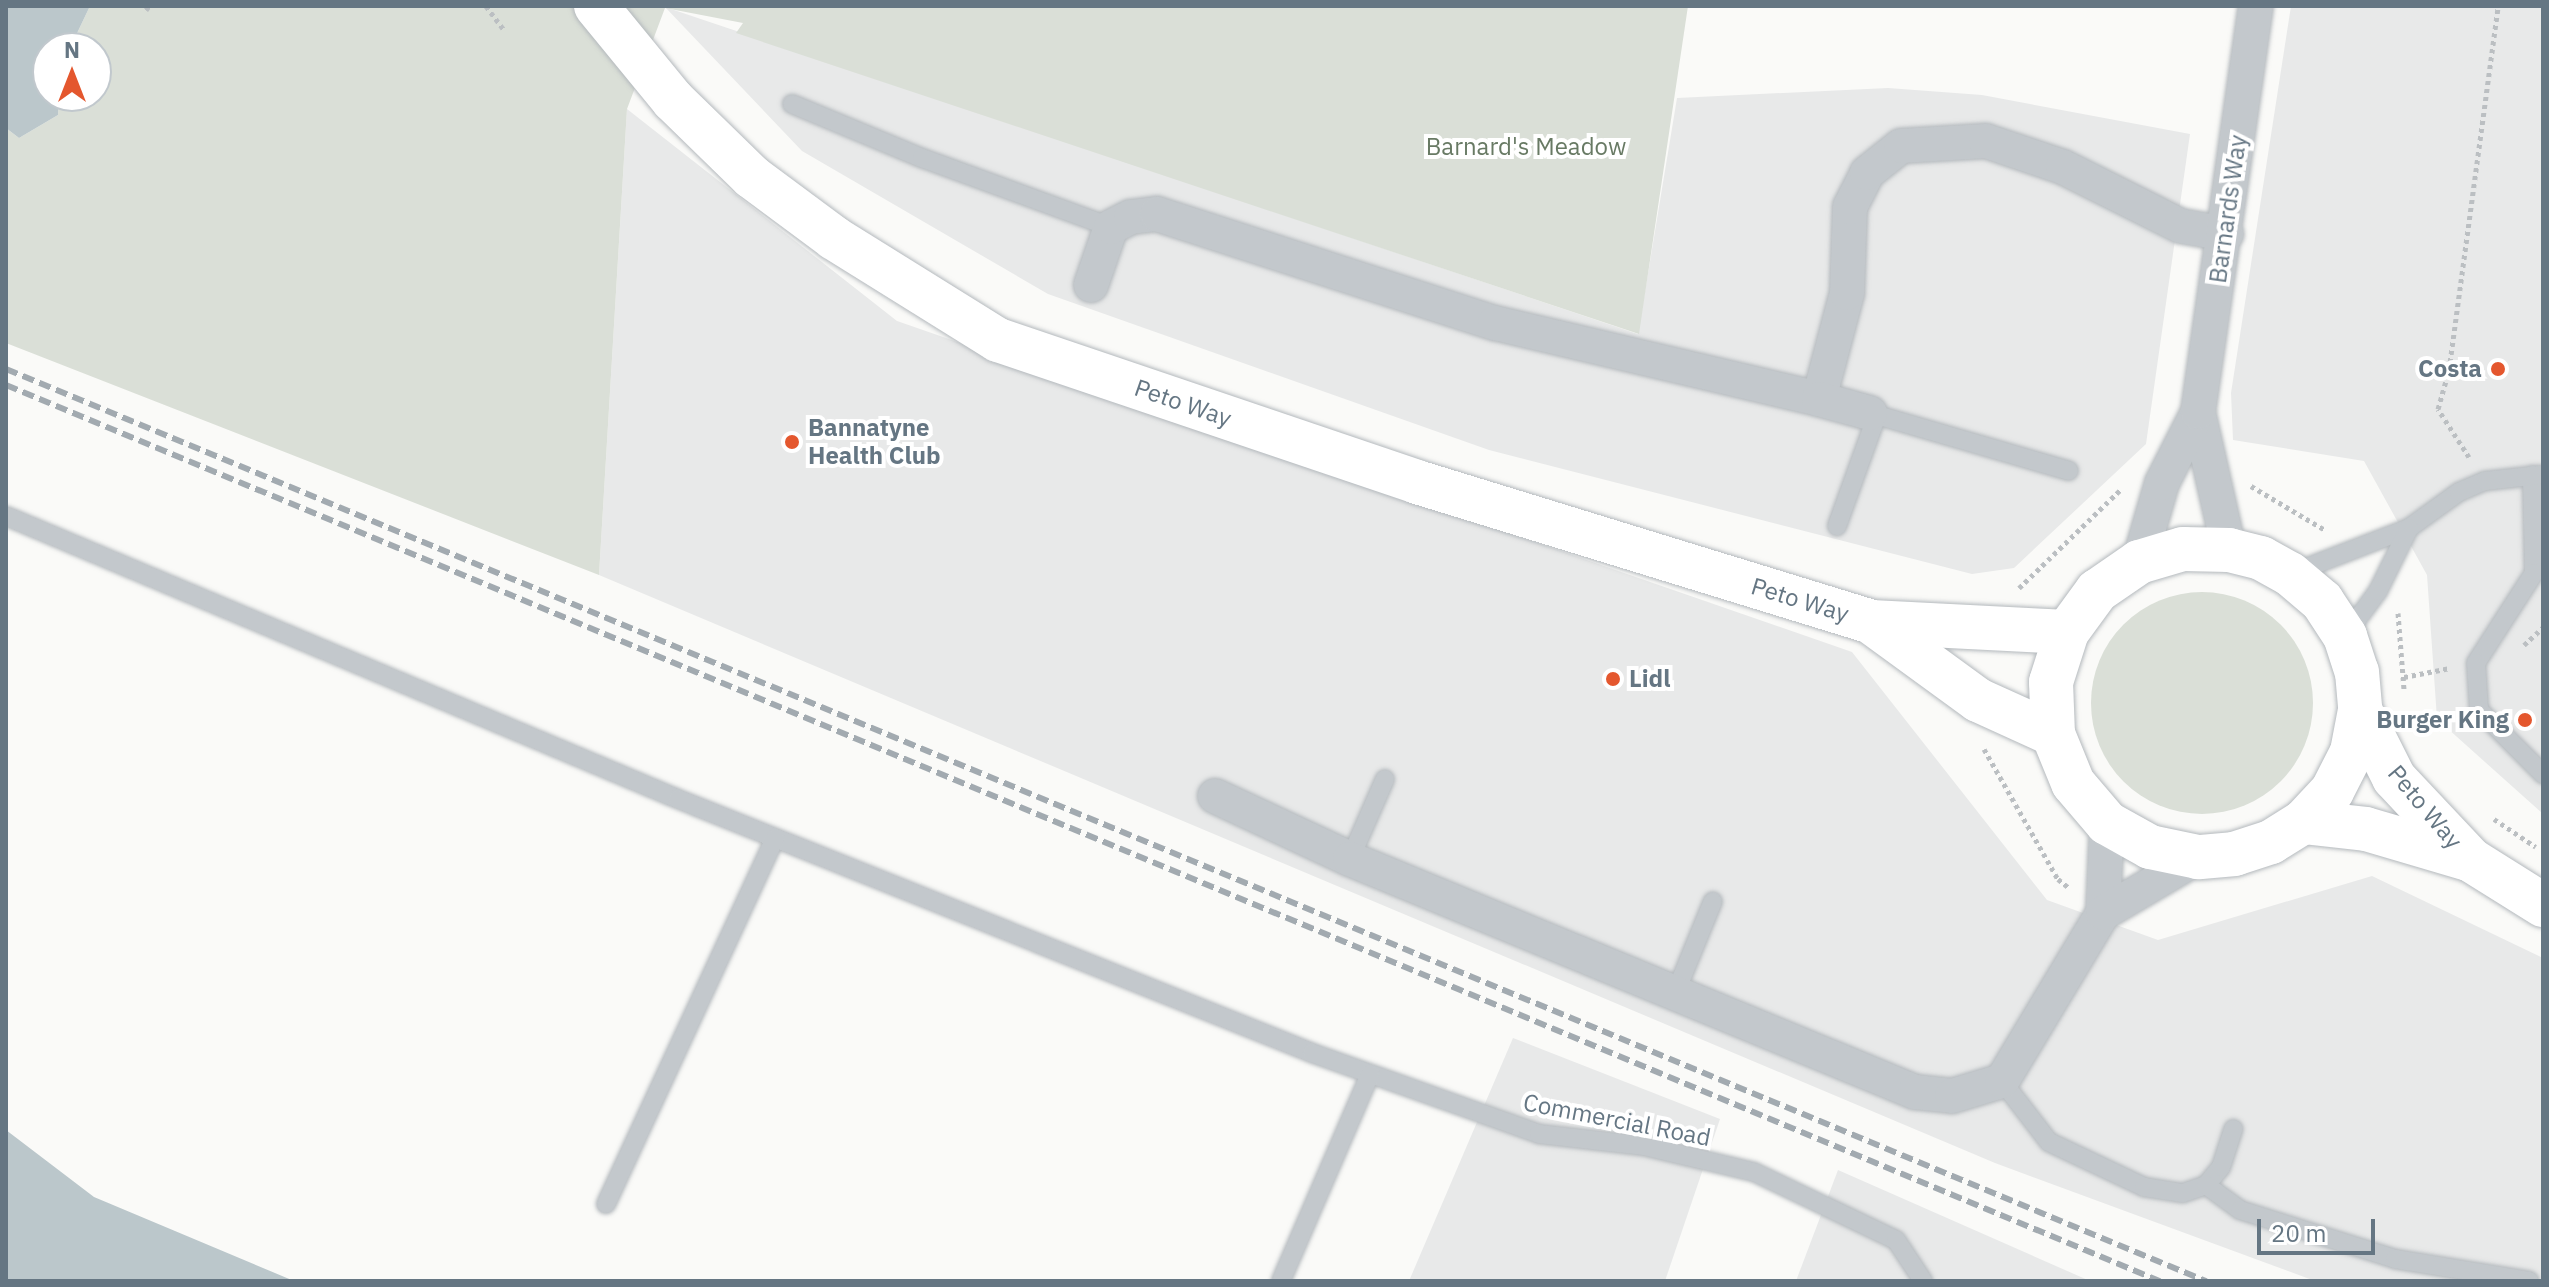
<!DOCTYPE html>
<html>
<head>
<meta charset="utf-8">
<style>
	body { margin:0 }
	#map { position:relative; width:2549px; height:1287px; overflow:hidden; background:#fafaf8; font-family:"IBM Plex Sans",sans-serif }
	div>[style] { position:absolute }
	.built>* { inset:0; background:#e8e9e9 }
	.green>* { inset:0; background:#dadfd7 }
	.round { border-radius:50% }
	.water>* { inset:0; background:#bbc7cb }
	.path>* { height:5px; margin-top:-2.5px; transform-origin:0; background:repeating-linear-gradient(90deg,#bbbfc2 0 4px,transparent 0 8px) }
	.roads { filter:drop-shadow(0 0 2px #b4b9bd) drop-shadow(0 0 2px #b4b9bd) }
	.lane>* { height:18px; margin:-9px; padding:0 9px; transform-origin:9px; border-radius:9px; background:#c3c8cc }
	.street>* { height:34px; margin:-17px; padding:0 17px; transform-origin:17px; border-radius:17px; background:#c3c8cc }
	.highway>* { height:44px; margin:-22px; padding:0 22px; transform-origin:22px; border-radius:22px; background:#fff }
	.rail>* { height:6px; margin-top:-3px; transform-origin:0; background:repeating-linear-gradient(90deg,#a2aab0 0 12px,transparent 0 18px) }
	.dots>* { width:22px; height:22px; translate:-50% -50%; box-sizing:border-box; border:4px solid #fff; border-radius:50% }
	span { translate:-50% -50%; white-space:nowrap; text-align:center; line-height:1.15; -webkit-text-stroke:8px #fff; paint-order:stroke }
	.park-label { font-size:24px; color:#687a64 }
	.street-label { font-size:24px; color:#657683 }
	.poi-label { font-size:24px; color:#657683; font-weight:700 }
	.right { translate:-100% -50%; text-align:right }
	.left { translate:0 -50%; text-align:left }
	.frame { position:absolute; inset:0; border:8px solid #657683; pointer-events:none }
	.north { position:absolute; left:32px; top:32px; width:80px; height:80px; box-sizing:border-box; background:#fff; border:2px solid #c1c8cd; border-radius:50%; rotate:0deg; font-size:22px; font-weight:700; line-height:32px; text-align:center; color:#657683 }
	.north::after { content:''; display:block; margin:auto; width:28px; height:36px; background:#e4572e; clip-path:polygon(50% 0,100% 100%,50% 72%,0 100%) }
	.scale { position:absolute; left:2257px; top:1219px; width:118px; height:36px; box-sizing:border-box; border:4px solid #657683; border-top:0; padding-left:10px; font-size:24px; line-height:28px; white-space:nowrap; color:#657683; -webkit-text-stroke:6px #fff; paint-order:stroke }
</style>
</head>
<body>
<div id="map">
	<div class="built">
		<i style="clip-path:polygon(2291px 6px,2543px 6px,2543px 814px,2437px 719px,2427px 575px,2364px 461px,2233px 440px,2231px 393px)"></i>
		<i style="clip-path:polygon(665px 7px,1638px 334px,1677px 98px,1888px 88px,1982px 95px,2190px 134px,2146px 444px,2014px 568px,1972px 574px,1489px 450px,1048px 294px,802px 151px)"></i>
		<i style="clip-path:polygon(627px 109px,897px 321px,1852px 652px,2047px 900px,2158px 940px,2372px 876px,2543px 958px,2543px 1281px,2315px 1281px,1995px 1163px,599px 575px)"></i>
		<i style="clip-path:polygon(1513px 1038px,1720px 1119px,1665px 1281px,1409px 1281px)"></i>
		<i style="clip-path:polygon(1838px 1170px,2090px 1281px,1796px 1281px)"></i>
	</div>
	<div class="green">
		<i style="clip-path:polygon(90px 6px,1688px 6px,1639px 334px,736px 33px,743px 23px,665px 8px,627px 109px,599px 575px,6px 343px,6px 128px,19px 138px,58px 115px,59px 96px,96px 96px,96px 48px,70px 48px)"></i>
		<i class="round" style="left:2091px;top:592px;width:222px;height:222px"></i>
	</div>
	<div class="water">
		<i style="clip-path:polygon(6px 6px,90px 6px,70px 48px,48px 48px,48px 96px,59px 96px,58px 115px,19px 138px,6px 128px)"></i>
		<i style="clip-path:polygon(6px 1130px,94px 1197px,294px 1281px,6px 1281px)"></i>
	</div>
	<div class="path">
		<i style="left:486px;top:6px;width:31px;rotate:53deg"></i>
		<i style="left:146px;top:10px;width:5px;rotate:-53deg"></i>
		<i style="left:2469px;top:457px;width:57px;rotate:-122.9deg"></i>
		<i style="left:2438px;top:409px;width:41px;rotate:-74.2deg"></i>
		<i style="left:2449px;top:370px;width:367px;rotate:-82.3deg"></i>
		<i style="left:2251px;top:486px;width:86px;rotate:30.7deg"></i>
		<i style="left:2019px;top:588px;width:142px;rotate:-44.1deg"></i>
		<i style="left:2398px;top:613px;width:76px;rotate:85.5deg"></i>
		<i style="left:2524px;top:645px;width:26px;rotate:-43deg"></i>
		<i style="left:2404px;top:677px;width:47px;rotate:-11.1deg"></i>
		<i style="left:1984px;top:749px;width:150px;rotate:60.4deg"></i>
		<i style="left:2058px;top:879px;width:13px;rotate:39deg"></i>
		<i style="left:2494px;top:819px;width:50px;rotate:33.7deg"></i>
	</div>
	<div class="roads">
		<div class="lane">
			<i style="left:792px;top:104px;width:141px;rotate:22.6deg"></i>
			<i style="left:922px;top:158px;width:201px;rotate:20.1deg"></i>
			<i style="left:1870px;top:413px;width:207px;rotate:16.2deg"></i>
			<i style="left:2532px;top:475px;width:98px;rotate:88.8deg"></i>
			<i style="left:2534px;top:573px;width:107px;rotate:122.8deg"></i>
			<i style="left:2476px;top:663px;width:47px;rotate:86.3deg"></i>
			<i style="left:2479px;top:710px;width:91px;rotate:45deg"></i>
			<i style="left:6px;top:516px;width:729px;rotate:22.84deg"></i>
			<i style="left:678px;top:799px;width:683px;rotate:21.83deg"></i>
			<i style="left:1312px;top:1053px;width:241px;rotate:19.6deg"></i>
			<i style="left:1539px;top:1134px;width:106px;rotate:6.5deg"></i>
			<i style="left:1644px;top:1146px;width:113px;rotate:13.3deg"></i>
			<i style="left:1754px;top:1172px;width:157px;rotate:25.6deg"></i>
			<i style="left:1896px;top:1240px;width:49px;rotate:56.6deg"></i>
			<i style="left:1837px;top:526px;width:118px;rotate:-70.2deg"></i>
			<i style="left:2290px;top:574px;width:128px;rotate:-21.1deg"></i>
			<i style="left:2409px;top:528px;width:62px;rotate:-35.8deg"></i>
			<i style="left:2459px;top:492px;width:28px;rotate:-23deg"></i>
			<i style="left:2485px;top:481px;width:55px;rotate:-6.2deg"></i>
			<i style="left:2345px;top:636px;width:56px;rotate:-53.7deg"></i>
			<i style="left:2378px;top:591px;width:70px;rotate:-63.8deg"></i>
			<i style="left:1350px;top:859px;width:87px;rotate:-66.4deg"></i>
			<i style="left:1675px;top:994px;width:100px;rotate:-67.8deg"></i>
			<i style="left:2002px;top:1081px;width:77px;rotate:52.4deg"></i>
			<i style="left:2049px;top:1142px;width:105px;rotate:25.3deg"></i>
			<i style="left:2144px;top:1187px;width:39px;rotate:9deg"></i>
			<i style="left:2183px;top:1193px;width:24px;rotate:-19deg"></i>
			<i style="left:2206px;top:1185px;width:23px;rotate:-50deg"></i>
			<i style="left:2221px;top:1167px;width:40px;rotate:-72deg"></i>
			<i style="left:2206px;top:1185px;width:42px;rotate:36.3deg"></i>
			<i style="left:2240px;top:1210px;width:163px;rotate:17.5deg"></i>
			<i style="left:2395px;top:1259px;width:136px;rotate:9.3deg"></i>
			<i style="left:606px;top:1204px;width:403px;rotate:-65.2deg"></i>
			<i style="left:1281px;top:1281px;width:225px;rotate:-66.7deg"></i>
		</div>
		<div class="street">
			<i style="left:1091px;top:285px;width:61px;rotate:-71deg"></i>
			<i style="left:1111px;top:227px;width:22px;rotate:-27deg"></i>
			<i style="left:1131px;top:217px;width:26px;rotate:-7deg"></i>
			<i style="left:1157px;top:214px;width:355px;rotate:17.9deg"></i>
			<i style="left:1495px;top:323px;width:333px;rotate:13.2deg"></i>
			<i style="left:1819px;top:399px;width:110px;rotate:-75.2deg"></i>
			<i style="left:1847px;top:293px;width:86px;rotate:-88deg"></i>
			<i style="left:1850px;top:207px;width:38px;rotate:-63deg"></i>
			<i style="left:1867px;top:173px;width:43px;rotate:-38.5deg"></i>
			<i style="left:1901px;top:146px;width:85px;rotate:-3.4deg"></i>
			<i style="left:1986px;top:141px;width:81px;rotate:18.7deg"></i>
			<i style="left:2063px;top:167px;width:132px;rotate:26.6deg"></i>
			<i style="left:2181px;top:226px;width:46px;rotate:10.1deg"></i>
			<i style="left:1819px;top:399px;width:53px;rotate:15.4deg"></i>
			<i style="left:2198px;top:412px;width:141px;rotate:77.3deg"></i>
			<i style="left:2139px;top:562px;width:82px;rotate:-73.8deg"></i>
			<i style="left:2162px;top:483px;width:80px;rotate:-63.1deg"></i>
			<i style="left:2198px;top:412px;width:410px;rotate:-81.9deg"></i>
			<i style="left:1215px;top:796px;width:149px;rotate:25deg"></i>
			<i style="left:1350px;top:859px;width:611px;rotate:22.41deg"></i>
			<i style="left:1915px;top:1092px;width:37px;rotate:6deg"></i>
			<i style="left:1952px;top:1096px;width:52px;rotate:-16.7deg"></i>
			<i style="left:2002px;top:1081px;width:196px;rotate:-59deg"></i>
			<i style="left:2103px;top:913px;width:90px;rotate:-87.5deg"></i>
			<i style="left:2103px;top:913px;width:110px;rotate:-30.5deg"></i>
		</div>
		<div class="highway">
			<i style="left:596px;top:6px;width:122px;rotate:50.7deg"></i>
			<i style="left:673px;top:100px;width:110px;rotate:44.3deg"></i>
			<i style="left:752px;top:177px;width:102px;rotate:36.6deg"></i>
			<i style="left:834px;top:238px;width:193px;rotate:31.9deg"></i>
			<i style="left:998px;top:340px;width:442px;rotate:18.7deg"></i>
			<i style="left:1417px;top:482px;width:475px;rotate:17.1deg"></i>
			<i style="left:1871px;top:622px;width:196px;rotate:2.9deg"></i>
			<i style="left:1871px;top:622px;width:132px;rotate:36.1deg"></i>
			<i style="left:1978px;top:700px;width:82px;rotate:24.4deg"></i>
			<i style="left:2360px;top:710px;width:43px;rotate:100.8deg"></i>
			<i style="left:2352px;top:752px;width:44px;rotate:117.1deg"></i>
			<i style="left:2332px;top:791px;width:42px;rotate:133.1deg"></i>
			<i style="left:2303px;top:822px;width:38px;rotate:148deg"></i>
			<i style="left:2271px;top:842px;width:38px;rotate:162deg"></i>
			<i style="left:2235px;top:854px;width:37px;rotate:175deg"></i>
			<i style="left:2198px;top:857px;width:49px;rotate:-168.2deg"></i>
			<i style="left:2150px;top:847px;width:49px;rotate:-150.8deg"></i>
			<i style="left:2107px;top:823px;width:52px;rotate:-130.4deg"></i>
			<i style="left:2073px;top:783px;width:53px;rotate:-112.2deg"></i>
			<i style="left:2053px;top:734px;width:52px;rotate:-92.2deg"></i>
			<i style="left:2051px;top:682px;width:52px;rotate:-72.3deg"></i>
			<i style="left:2067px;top:632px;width:51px;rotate:-53.8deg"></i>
			<i style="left:2097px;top:591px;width:51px;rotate:-34.6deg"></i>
			<i style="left:2139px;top:562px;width:46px;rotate:-16.5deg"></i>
			<i style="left:2183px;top:549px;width:46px;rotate:1.2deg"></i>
			<i style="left:2229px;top:550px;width:33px;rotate:14deg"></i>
			<i style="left:2261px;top:558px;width:33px;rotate:29deg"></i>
			<i style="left:2290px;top:574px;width:42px;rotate:40.2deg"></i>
			<i style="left:2322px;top:601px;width:42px;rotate:56.7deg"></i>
			<i style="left:2345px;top:636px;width:38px;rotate:72deg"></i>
			<i style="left:2357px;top:672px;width:38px;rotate:85deg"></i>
			<i style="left:2360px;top:710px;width:76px;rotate:63.4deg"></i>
			<i style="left:2394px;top:778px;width:112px;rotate:46.8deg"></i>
			<i style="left:2471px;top:860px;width:85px;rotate:32deg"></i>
			<i style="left:2303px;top:822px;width:63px;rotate:6.3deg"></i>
			<i style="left:2366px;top:829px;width:106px;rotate:16.4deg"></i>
		</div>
	</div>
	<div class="rail">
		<i style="left:6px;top:369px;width:2382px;rotate:22.52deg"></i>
		<i style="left:6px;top:385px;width:2333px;rotate:22.59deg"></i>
	</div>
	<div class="dots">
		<i style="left:2498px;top:369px;background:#e4572e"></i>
		<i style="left:792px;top:442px;background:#e4572e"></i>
		<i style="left:1613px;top:679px;background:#e4572e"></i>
		<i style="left:2525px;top:720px;background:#e4572e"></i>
	</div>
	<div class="park-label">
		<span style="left:1526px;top:147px">Barnard's Meadow</span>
	</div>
	<div class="street-label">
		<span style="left:2228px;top:209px;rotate:-82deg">Barnards Way</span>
		<span style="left:1183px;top:403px;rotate:19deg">Peto Way</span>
		<span style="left:1800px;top:600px;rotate:17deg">Peto Way</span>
		<span style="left:2425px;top:807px;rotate:50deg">Peto Way</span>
		<span style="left:1617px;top:1120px;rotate:11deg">Commercial Road</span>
	</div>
	<div class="poi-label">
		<span class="right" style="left:2482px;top:369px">Costa</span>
		<span class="left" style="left:808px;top:442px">Bannatyne<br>Health Club</span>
		<span class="left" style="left:1629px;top:679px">Lidl</span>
		<span class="right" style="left:2509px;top:720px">Burger King</span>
	</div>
	<div class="frame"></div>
	<div class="north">N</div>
	<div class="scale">20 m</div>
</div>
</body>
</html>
